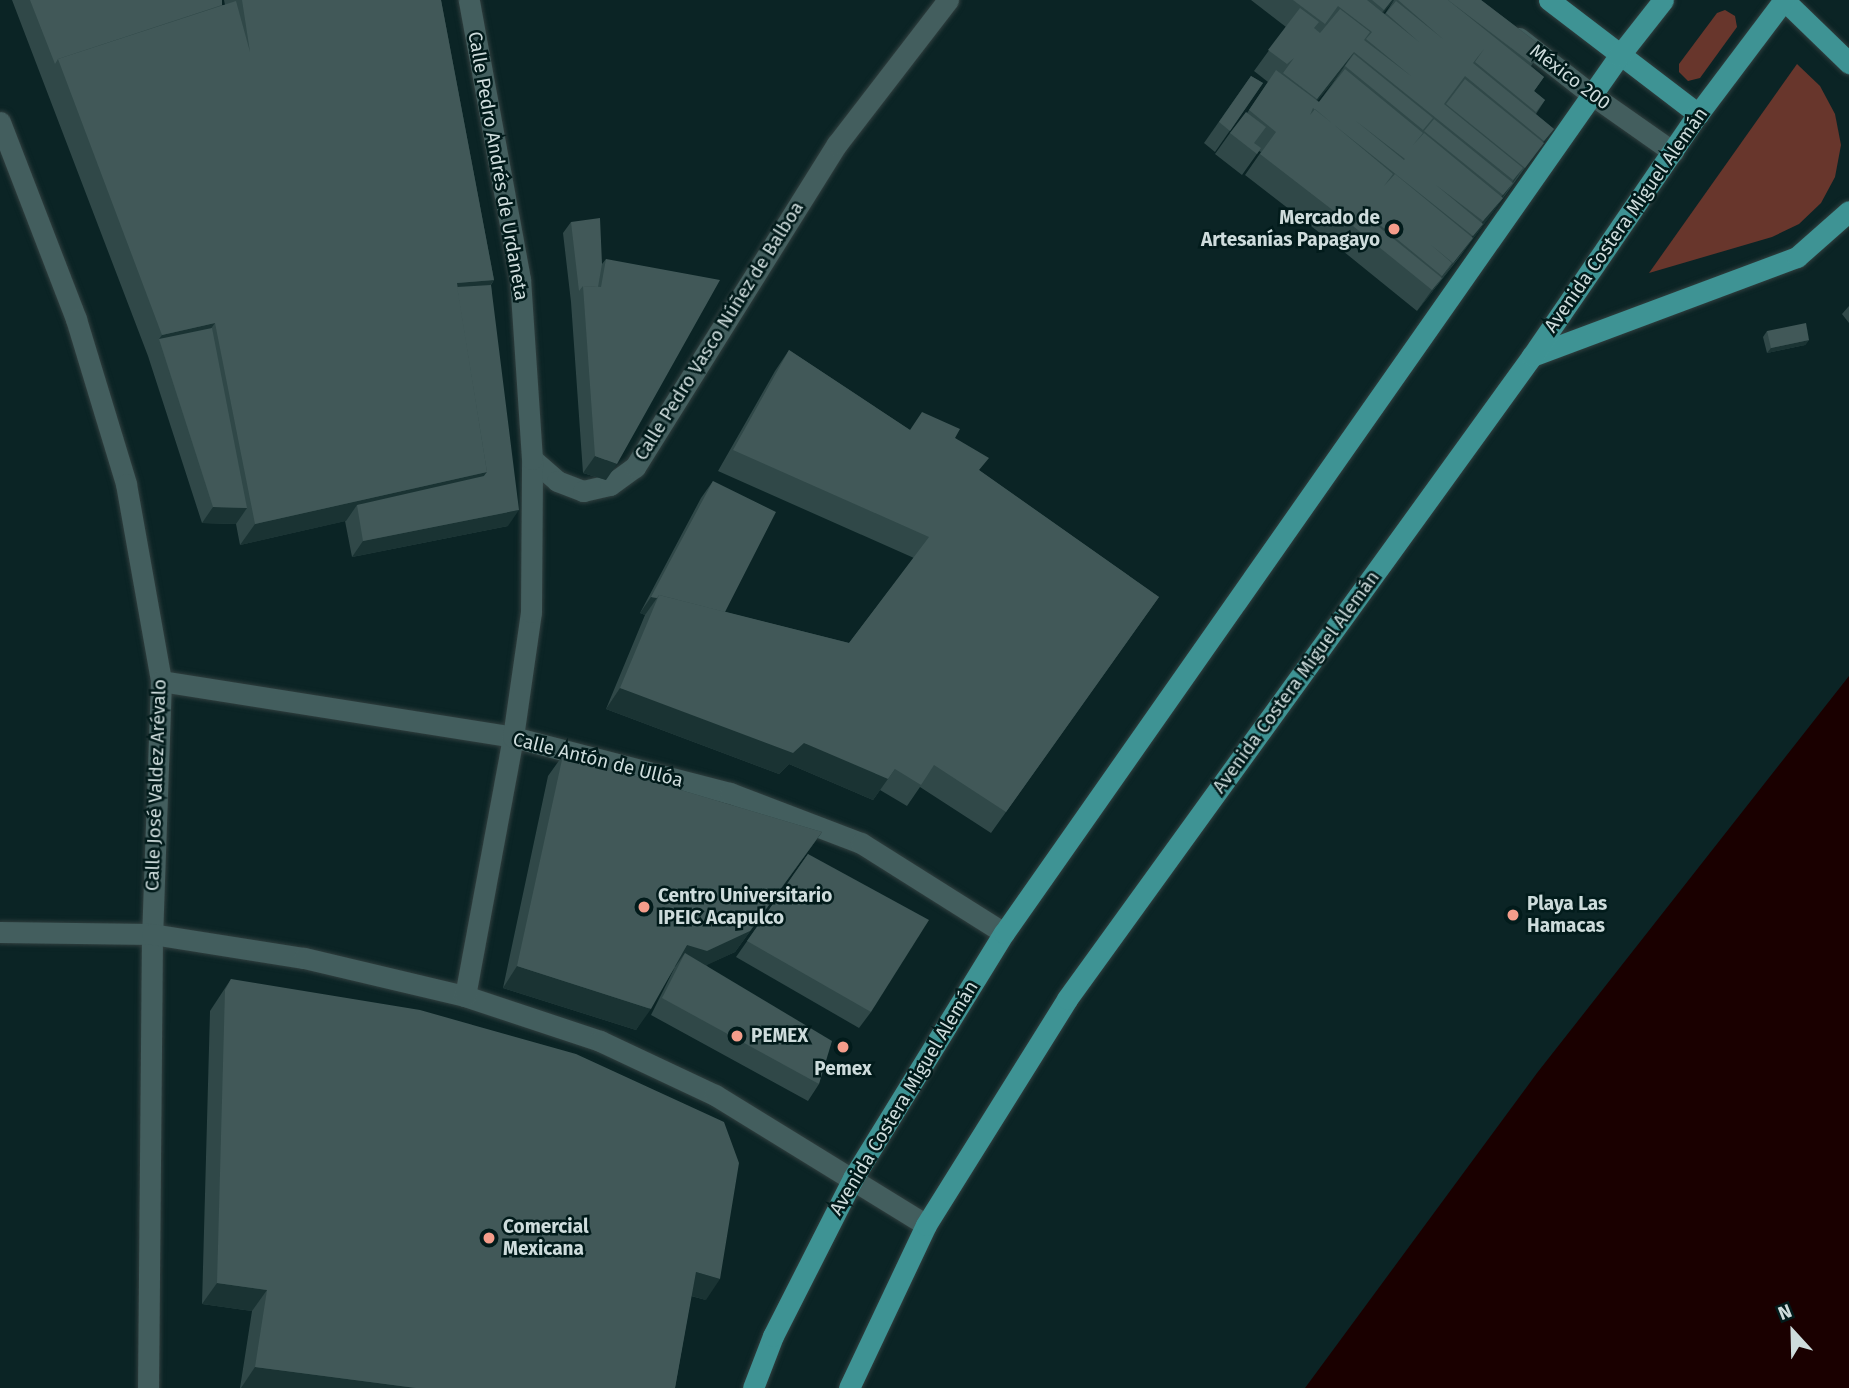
<!DOCTYPE html>
<html>
<head>
<meta charset="utf-8">
<style>
	body { margin:0 }
	#map { position:relative; width:1849px; height:1388px; overflow:hidden; background:#0b2425; font-family:"Fira Sans",sans-serif }
	div>[style] { position:absolute }
	.green>* { inset:0; background:#68362c }
	.water>* { inset:0; background:#1a0000 }
	.roads { filter:drop-shadow(0 0 2px #313f3f) drop-shadow(0 0 2px #313f3f) }
	.minor>* { height:21px; margin:-10.5px; padding:0 10.5px; transform-origin:10.5px; border-radius:10.5px; background:#435e5e }
	.major>* { height:21px; margin:-10.5px; padding:0 10.5px; transform-origin:10.5px; border-radius:10.5px; background:#3e9394 }
	.wall>* { inset:0; background:#304848 }
	.shaded-wall>* { inset:0; background:#1a3333 }
	.building>* { inset:0; background:#415858 }
	.dots>* { width:19px; height:19px; translate:-50% -50%; box-sizing:border-box; border:4px solid #021b1b; border-radius:50% }
	span { translate:-50% -50%; white-space:nowrap; text-align:center; line-height:1.15; -webkit-text-stroke:5px #021b1b; paint-order:stroke }
	.street-label { font-size:19px; color:#cedcdc }
	.poi-label { font-size:19px; color:#cedcdc; font-weight:700 }
	.right { translate:-100% -50%; text-align:right }
	.left { translate:0 -50%; text-align:left }
	.north { position:absolute; left:1758px; top:1297px; width:70px; height:70px; -webkit-text-stroke:5px #021b1b; paint-order:stroke; rotate:338deg; font-size:19px; font-weight:700; line-height:28px; text-align:center; color:#cedcdc }
	.north::after { content:''; display:block; margin:auto; width:24px; height:32px; background:#cedcdc; clip-path:polygon(50% 0,100% 100%,50% 72%,0 100%) }
</style>
</head>
<body>
<div id="map">
	<div class="green">
		<i style="clip-path:polygon(1725px 10px,1735px 16px,1737px 27px,1700px 78px,1688px 81px,1679px 72px,1679px 64px,1717px 13px)"></i>
		<i style="clip-path:polygon(1797px 64px,1820px 86px,1835px 114px,1841px 145px,1835px 177px,1821px 203px,1799px 224px,1772px 237px,1649px 273px)"></i>
	</div>
	<div class="water">
		<i style="clip-path:polygon(1849px 676px,1849px 1388px,1305px 1388px,1537px 1073px)"></i>
	</div>
	<div class="roads">
		<div class="minor">
			<i style="left:1519px;top:38px;width:93px;rotate:38deg"></i>
			<i style="left:1592px;top:95px;width:99px;rotate:35.1deg"></i>
			<i style="left:0;top:122px;width:211px;rotate:68.9deg"></i>
			<i style="left:76px;top:319px;width:172px;rotate:73.1deg"></i>
			<i style="left:126px;top:484px;width:200px;rotate:79.9deg"></i>
			<i style="left:161px;top:681px;width:253px;rotate:92deg"></i>
			<i style="left:152px;top:934px;width:454px;rotate:90.5deg"></i>
			<i style="left:532px;top:459px;width:33px;rotate:41deg"></i>
			<i style="left:557px;top:481px;width:28px;rotate:21deg"></i>
			<i style="left:583px;top:491px;width:28px;rotate:-13deg"></i>
			<i style="left:610px;top:485px;width:31px;rotate:-36deg"></i>
			<i style="left:635px;top:467px;width:381px;rotate:-58deg"></i>
			<i style="left:837px;top:144px;width:182px;rotate:-52.4deg"></i>
			<i style="left:161px;top:681px;width:356px;rotate:9deg"></i>
			<i style="left:513px;top:737px;width:224px;rotate:14.5deg"></i>
			<i style="left:730px;top:793px;width:140px;rotate:20.9deg"></i>
			<i style="left:861px;top:843px;width:169px;rotate:32.2deg"></i>
			<i style="left:0;top:932px;width:152px;rotate:0.8deg"></i>
			<i style="left:152px;top:934px;width:154px;rotate:9deg"></i>
			<i style="left:304px;top:958px;width:165px;rotate:13.3deg"></i>
			<i style="left:465px;top:996px;width:142px;rotate:18.4deg"></i>
			<i style="left:600px;top:1041px;width:127px;rotate:25.2deg"></i>
			<i style="left:715px;top:1095px;width:248px;rotate:31.6deg"></i>
			<i style="left:465px;top:996px;width:263px;rotate:-79.5deg"></i>
			<i style="left:513px;top:737px;width:126px;rotate:-81.8deg"></i>
			<i style="left:531px;top:612px;width:153px;rotate:-89.6deg"></i>
			<i style="left:532px;top:459px;width:180px;rotate:-93.8deg"></i>
			<i style="left:520px;top:279px;width:284px;rotate:-100.4deg"></i>
		</div>
		<div class="major">
			<i style="left:1549px;top:0;width:188px;rotate:37.4deg"></i>
			<i style="left:1784px;top:0;width:91px;rotate:44.1deg"></i>
			<i style="left:1532px;top:356px;width:283px;rotate:-20.5deg"></i>
			<i style="left:1797px;top:257px;width:69px;rotate:-41.5deg"></i>
			<i style="left:753px;top:1388px;width:56px;rotate:-69deg"></i>
			<i style="left:773px;top:1336px;width:177px;rotate:-63.1deg"></i>
			<i style="left:853px;top:1178px;width:288px;rotate:-58.4deg"></i>
			<i style="left:1004px;top:933px;width:1071px;rotate:-54.96deg"></i>
			<i style="left:1619px;top:56px;width:71px;rotate:-51.8deg"></i>
			<i style="left:849px;top:1388px;width:180px;rotate:-64.7deg"></i>
			<i style="left:926px;top:1225px;width:266px;rotate:-58deg"></i>
			<i style="left:1067px;top:999px;width:794px;rotate:-54.13deg"></i>
			<i style="left:1532px;top:356px;width:293px;rotate:-55.6deg"></i>
			<i style="left:1698px;top:114px;width:143px;rotate:-53deg"></i>
		</div>
	</div>
	<div class="wall">
		<i style="clip-path:polygon(12px 0,222px 0,222px 5px,225px 5px,224px 0,441px 0,494px 280px,491px 285px,508px 526px,352px 557px,345px 521px,240px 545px,236px 524px,202px 523px,148px 356px)"></i>
		<i style="clip-path:polygon(evenodd,1251px 0,1394px 0,1383px 13px,1385px 14px,1394px 0,1481px 0,1544px 48px,1531px 66px,1544px 77px,1534px 91px,1545px 100px,1536px 114px,1554px 129px,1458px 259px,1417px 311px,1338px 247px,1352px 227px,1338px 247px,1245px 175px,1261px 152px,1259px 151px,1242px 175px,1215px 154px,1230px 133px,1247px 113px,1268px 82px,1254px 71px,1286px 27px,1251px 0,1340px 73px,1319px 102px,1317px 101px,1340px 73px)"></i>
		<i style="clip-path:polygon(1251px 76px,1263px 83px,1215px 152px,1204px 143px)"></i>
		<i style="clip-path:polygon(571px 222px,602px 264px,606px 259px,606px 480px,583px 473px,571px 302px,563px 233px)"></i>
		<i style="clip-path:polygon(1849px 306px,1849px 323px,1842px 314px)"></i>
		<i style="clip-path:polygon(1767px 331px,1809px 340px,1805px 345px,1767px 353px,1763px 337px)"></i>
		<i style="clip-path:polygon(789px 350px,910px 430px,955px 438px,980px 471px,1159px 597px,991px 833px,920px 787px,907px 806px,880px 790px,873px 800px,789px 764px,779px 774px,606px 709px,645px 615px,640px 613px,701px 498px,713px 481px,725px 612px,849px 643px,914px 558px,718px 471px,775px 371px)"></i>
		<i style="clip-path:polygon(563px 755px,822px 832px,735px 952px,706px 965px,819px 1084px,808px 1101px,651px 1015px,675px 967px,636px 1030px,503px 988px,548px 776px)"></i>
		<i style="clip-path:polygon(808px 854px,871px 1012px,859px 1028px,736px 957px)"></i>
		<i style="clip-path:polygon(231px 979px,706px 1300px,691px 1296px,675px 1388px,240px 1388px,252px 1311px,202px 1304px,210px 1011px)"></i>
	</div>
	<div class="shaded-wall">
		<i style="clip-path:polygon(1392px 0,1394px 0,1369px 31px,1384px 10px)"></i>
		<i style="clip-path:polygon(1354px 52px,1340px 73px,1302px 120px,1317px 99px)"></i>
		<i style="clip-path:polygon(1554px 129px,1529px 164px,1510px 189px,1544px 141px)"></i>
		<i style="clip-path:polygon(1523px 168px,1488px 219px,1438px 284px,1483px 221px)"></i>
		<i style="clip-path:polygon(1452px 263px,1427px 299px,1417px 311px,1432px 290px)"></i>
		<i style="clip-path:polygon(494px 280px,479px 301px,456px 303px,457px 283px)"></i>
		<i style="clip-path:polygon(215px 323px,200px 344px,159px 339px,162px 335px)"></i>
		<i style="clip-path:polygon(1809px 340px,1805px 345px,1767px 353px,1771px 348px)"></i>
		<i style="clip-path:polygon(595px 456px,617px 464px,606px 480px,583px 473px)"></i>
		<i style="clip-path:polygon(487px 472px,472px 493px,357px 505px,346px 521px,240px 545px,255px 524px)"></i>
		<i style="clip-path:polygon(213px 507px,247px 508px,236px 524px,202px 523px)"></i>
		<i style="clip-path:polygon(519px 510px,508px 526px,352px 557px,363px 541px)"></i>
		<i style="clip-path:polygon(651px 597px,657px 598px,645px 615px,640px 613px)"></i>
		<i style="clip-path:polygon(620px 688px,804px 743px,895px 769px,873px 800px,789px 764px,779px 774px,606px 709px)"></i>
		<i style="clip-path:polygon(822px 832px,735px 952px,692px 972px,685px 953px,675px 967px,672px 966px,687px 945px)"></i>
		<i style="clip-path:polygon(517px 966px,651px 1009px,636px 1030px,503px 988px)"></i>
		<i style="clip-path:polygon(696px 1272px,720px 1279px,706px 1300px,681px 1293px)"></i>
		<i style="clip-path:polygon(217px 1283px,267px 1290px,252px 1311px,202px 1304px)"></i>
		<i style="clip-path:polygon(255px 1367px,416px 1388px,241px 1388px)"></i>
	</div>
	<div class="building">
		<i style="clip-path:polygon(30px 0,222px 0,222px 5px,58px 59px,55px 64px)"></i>
		<i style="clip-path:polygon(242px 0,441px 0,494px 280px,457px 283px,487px 472px,255px 524px,215px 323px,162px 335px,58px 59px,236px 1px,250px 52px)"></i>
		<i style="clip-path:polygon(1293px 0,1367px 0,1419px 42px,1386px 13px,1396px 1px,1443px 39px,1398px 0,1448px 0,1544px 77px,1534px 91px,1545px 100px,1536px 112px,1475px 62px,1484px 49px,1473px 63px,1554px 129px,1544px 141px,1465px 76px,1444px 104px,1523px 168px,1513px 180px,1354px 52px,1317px 99px,1283px 73px,1294px 58px,1287px 64px,1268px 50px,1300px 8px,1319px 22px,1314px 28px,1320px 33px,1340px 9px,1370px 32px,1364px 40px,1411px 76px,1366px 39px,1372px 32px,1338px 6px,1325px 24px)"></i>
		<i style="clip-path:polygon(1372px 0,1392px 0,1384px 10px)"></i>
		<i style="clip-path:polygon(1448px 0,1481px 0,1544px 48px,1531px 63px)"></i>
		<i style="clip-path:polygon(1354px 54px,1433px 118px,1423px 130px,1345px 66px)"></i>
		<i style="clip-path:polygon(evenodd,1345px 69px,1423px 133px,1413px 145px,1424px 133px,1503px 198px,1483px 221px,1436px 185px,1483px 224px,1473px 236px,1313px 108px,1310px 115px,1315px 109px,1393px 174px,1384px 186px,1395px 174px,1473px 238px,1453px 263px,1430px 244px,1452px 263px,1442px 276px,1364px 212px,1368px 207px,1366px 205px,1352px 225px,1260px 154px,1276px 132px,1249px 110px,1276px 70px,1319px 102px,1345px 69px,1356px 121px,1405px 159px,1404px 160px,1356px 121px)"></i>
		<i style="clip-path:polygon(1251px 76px,1263px 83px,1230px 131px,1219px 122px)"></i>
		<i style="clip-path:polygon(1465px 79px,1544px 143px,1525px 168px,1446px 104px)"></i>
		<i style="clip-path:polygon(1246px 112px,1266px 127px,1254px 143px,1261px 148px,1257px 154px,1230px 133px)"></i>
		<i style="clip-path:polygon(1434px 119px,1513px 183px,1503px 195px,1424px 131px)"></i>
		<i style="clip-path:polygon(1363px 214px,1442px 278px,1432px 290px,1353px 226px)"></i>
		<i style="clip-path:polygon(600px 218px,602px 264px,598px 287px,583px 286px,579px 291px,571px 222px)"></i>
		<i style="clip-path:polygon(606px 259px,720px 280px,617px 464px,595px 456px,583px 286px,601px 287px)"></i>
		<i style="clip-path:polygon(491px 285px,519px 510px,363px 541px,357px 505px,484px 476px,487px 472px,457px 287px)"></i>
		<i style="clip-path:polygon(1806px 323px,1809px 340px,1771px 348px,1767px 331px)"></i>
		<i style="clip-path:polygon(212px 328px,247px 508px,213px 507px,159px 339px)"></i>
		<i style="clip-path:polygon(789px 350px,910px 430px,922px 412px,960px 429px,955px 438px,989px 458px,979px 470px,1159px 597px,1006px 812px,934px 765px,921px 785px,895px 769px,888px 779px,804px 743px,793px 753px,620px 688px,659px 595px,849px 643px,929px 537px,733px 450px)"></i>
		<i style="clip-path:polygon(713px 481px,776px 512px,725px 612px,659px 595px,657px 598px,651px 597px)"></i>
		<i style="clip-path:polygon(563px 755px,822px 832px,750px 931px,707px 951px,687px 945px,651px 1009px,517px 966px)"></i>
		<i style="clip-path:polygon(808px 854px,929px 920px,871px 1012px,747px 941px)"></i>
		<i style="clip-path:polygon(685px 953px,832px 1041px,819px 1084px,662px 998px)"></i>
		<i style="clip-path:polygon(231px 979px,420px 1010px,576px 1054px,724px 1122px,739px 1163px,720px 1279px,696px 1272px,675px 1388px,416px 1388px,255px 1367px,267px 1290px,217px 1283px,225px 990px)"></i>
	</div>
	<div class="dots">
		<i style="left:1394px;top:229px;background:#f49d8b"></i>
		<i style="left:644px;top:907px;background:#f49d8b"></i>
		<i style="left:1513px;top:915px;background:#f49d8b"></i>
		<i style="left:737px;top:1036px;background:#f49d8b"></i>
		<i style="left:843px;top:1047px;background:#f49d8b"></i>
		<i style="left:489px;top:1238px;background:#f49d8b"></i>
	</div>
	<div class="street-label">
		<span style="left:1570px;top:77px;rotate:37deg">México 200</span>
		<span style="left:498px;top:166px;rotate:80deg">Calle Pedro Andrés de Urdaneta</span>
		<span style="left:1626px;top:220px;rotate:-55deg">Avenida Costera Miguel Alemán</span>
		<span style="left:719px;top:331px;rotate:-58deg">Calle Pedro Vasco Núñez de Balboa</span>
		<span style="left:1296px;top:682px;rotate:-54deg">Avenida Costera Miguel Alemán</span>
		<span style="left:598px;top:760px;rotate:14deg">Calle Antón de Ullóa</span>
		<span style="left:156px;top:785px;rotate:-88deg">Calle José Valdez Arévalo</span>
		<span style="left:904px;top:1098px;rotate:-59deg">Avenida Costera Miguel Alemán</span>
	</div>
	<div class="poi-label">
		<span class="right" style="left:1380px;top:229px">Mercado de<br>Artesanías Papagayo</span>
		<span class="left" style="left:658px;top:907px">Centro Universitario<br>IPEIC Acapulco</span>
		<span class="left" style="left:1527px;top:915px">Playa Las<br>Hamacas</span>
		<span class="left" style="left:751px;top:1036px">PEMEX</span>
		<span style="left:843px;top:1069px">Pemex</span>
		<span class="left" style="left:503px;top:1238px">Comercial<br>Mexicana</span>
	</div>
	<div class="north">N</div>
</div>
</body>
</html>
